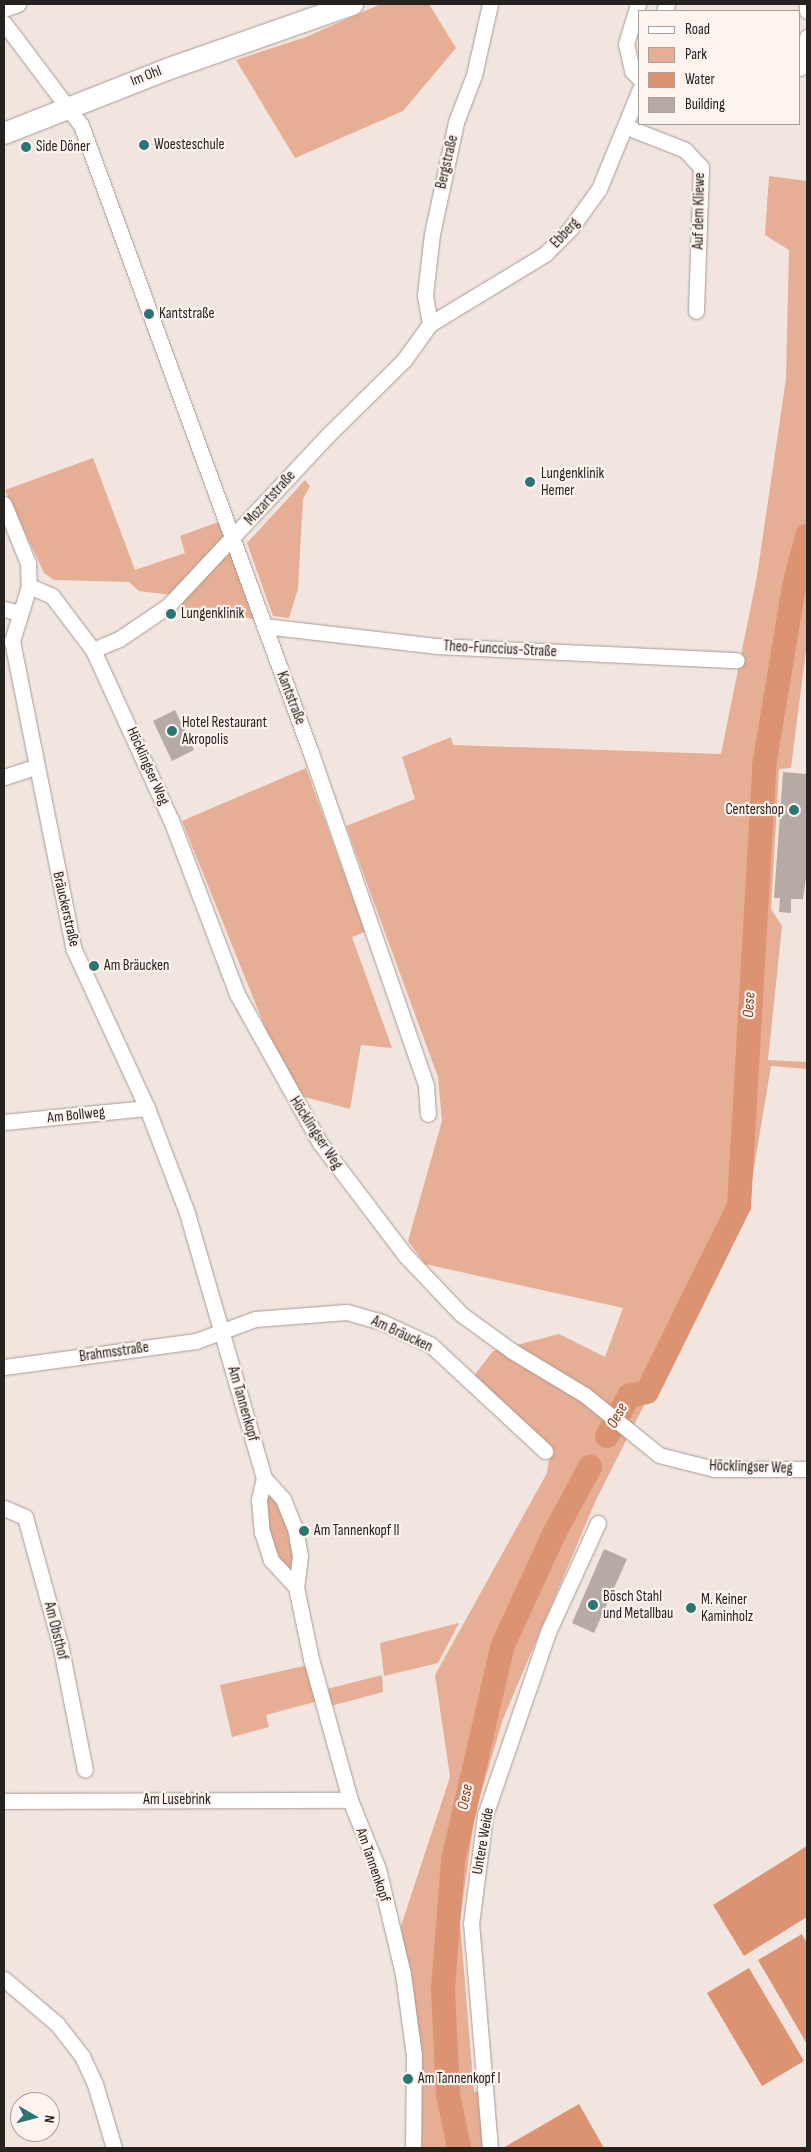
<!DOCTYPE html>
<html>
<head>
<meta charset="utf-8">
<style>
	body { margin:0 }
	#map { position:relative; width:811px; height:2152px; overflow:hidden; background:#f2e5df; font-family:"Sofia Sans Condensed",sans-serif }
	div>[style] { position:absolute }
	.green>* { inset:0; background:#e6ae94 }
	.water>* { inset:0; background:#dc9372 }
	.river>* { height:24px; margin:-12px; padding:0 12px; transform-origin:12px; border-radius:12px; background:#dc9372 }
	.building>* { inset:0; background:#b7aaa5 }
	.roads { filter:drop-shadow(0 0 1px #a69a94) drop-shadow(0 0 1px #a69a94) }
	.minor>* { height:15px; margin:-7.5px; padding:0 7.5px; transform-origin:7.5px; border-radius:7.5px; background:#fff }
	.secondary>* { height:21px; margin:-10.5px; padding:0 10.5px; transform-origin:10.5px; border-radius:10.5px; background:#fff }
	.dots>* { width:14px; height:14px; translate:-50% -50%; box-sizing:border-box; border:2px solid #fef3ee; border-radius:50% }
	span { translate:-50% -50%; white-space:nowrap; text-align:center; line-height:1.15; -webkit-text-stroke:4.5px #fef3ee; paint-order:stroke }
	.street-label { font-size:15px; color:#26221f }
	.poi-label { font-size:15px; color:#26221f }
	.left { translate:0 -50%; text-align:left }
	.right { translate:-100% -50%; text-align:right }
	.water-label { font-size:16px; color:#803d1b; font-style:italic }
	.frame { position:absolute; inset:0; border:5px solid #26221f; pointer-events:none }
	.legend { position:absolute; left:638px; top:10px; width:162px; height:115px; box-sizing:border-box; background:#fef3ee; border:1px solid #a89f9b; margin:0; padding:6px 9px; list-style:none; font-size:15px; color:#26221f }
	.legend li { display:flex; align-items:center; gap:10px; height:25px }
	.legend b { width:25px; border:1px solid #a89f9b }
	.north { position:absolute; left:10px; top:2092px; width:50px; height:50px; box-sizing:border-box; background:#fef3ee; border:1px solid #a89f9b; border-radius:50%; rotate:98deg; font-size:14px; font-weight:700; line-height:20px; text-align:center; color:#26221f }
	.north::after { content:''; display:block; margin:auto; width:18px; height:22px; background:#2b7575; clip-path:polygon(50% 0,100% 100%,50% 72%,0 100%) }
</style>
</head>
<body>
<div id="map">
	<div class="green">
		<i style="clip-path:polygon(381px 4px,429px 4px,456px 48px,403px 111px,295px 158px,236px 60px,306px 37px)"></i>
		<i style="clip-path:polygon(769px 176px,807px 181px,807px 642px,791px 768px,779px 769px,771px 909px,782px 926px,768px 1060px,807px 1062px,807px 1069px,771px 1066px,749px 1198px,596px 1500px,503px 1719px,475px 1813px,460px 1922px,474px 2092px,491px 2088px,497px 2148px,422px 2148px,422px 2059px,401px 1926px,450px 1777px,435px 1675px,547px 1473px,551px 1445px,473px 1377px,493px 1351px,559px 1334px,605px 1357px,623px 1308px,425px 1264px,408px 1241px,442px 1121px,438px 1077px,346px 826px,415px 799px,402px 757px,451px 737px,453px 745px,721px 754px,757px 576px,786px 379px,789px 250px,765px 235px)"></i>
		<i style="clip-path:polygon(93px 458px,135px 570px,185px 553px,180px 536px,221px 521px,229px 538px,172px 595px,139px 591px,129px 582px,54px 580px,44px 573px,5px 490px)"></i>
		<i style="clip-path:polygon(305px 480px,310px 486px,303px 499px,298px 589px,289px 618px,273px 616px,247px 543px)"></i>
		<i style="clip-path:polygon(233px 543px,259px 620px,173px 606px)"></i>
		<i style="clip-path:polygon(306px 768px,365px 932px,352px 937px,392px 1048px,361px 1045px,350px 1109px,297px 1095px,279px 1062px,182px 821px)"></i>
		<i style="clip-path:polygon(270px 1488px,294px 1533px,294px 1583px,273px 1558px,263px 1490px)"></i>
		<i style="clip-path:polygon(459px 1623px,438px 1663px,384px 1676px,380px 1643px)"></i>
		<i style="clip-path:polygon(308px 1665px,318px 1701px,266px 1715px,269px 1727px,232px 1737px,220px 1685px)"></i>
		<i style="clip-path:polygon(382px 1675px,383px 1692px,327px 1707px,323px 1690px)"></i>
	</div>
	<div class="water">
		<i style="clip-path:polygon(807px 1846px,807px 1917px,744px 1956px,713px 1905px)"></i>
		<i style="clip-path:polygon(802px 1934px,807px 1944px,807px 2044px,758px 1960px)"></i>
		<i style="clip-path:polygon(749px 1968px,804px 2061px,762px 2086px,707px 1993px)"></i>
		<i style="clip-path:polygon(579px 2104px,604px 2148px,503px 2148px)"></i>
	</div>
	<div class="river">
		<i style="left:607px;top:1436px;width:46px;rotate:-61.2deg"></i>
		<i style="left:629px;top:1396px;width:18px;rotate:-13deg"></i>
		<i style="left:647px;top:1392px;width:208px;rotate:-63.7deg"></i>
		<i style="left:739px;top:1206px;width:441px;rotate:-86.7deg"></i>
		<i style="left:764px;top:766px;width:182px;rotate:-80.5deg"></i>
		<i style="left:794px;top:586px;width:52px;rotate:-75.4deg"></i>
		<i style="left:459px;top:2148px;width:55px;rotate:-101.5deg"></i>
		<i style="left:448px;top:2094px;width:106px;rotate:-92.7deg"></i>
		<i style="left:443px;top:1988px;width:128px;rotate:-85.5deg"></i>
		<i style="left:453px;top:1860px;width:219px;rotate:-77deg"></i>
		<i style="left:502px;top:1647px;width:127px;rotate:-65.3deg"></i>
		<i style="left:555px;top:1532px;width:74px;rotate:-61.7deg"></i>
	</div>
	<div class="building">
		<i style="clip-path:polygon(175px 710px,194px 750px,172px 761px,153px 721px)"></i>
		<i style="clip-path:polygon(783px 772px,807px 774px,806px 878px,803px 899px,791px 899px,791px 913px,779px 912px,780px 898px,774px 898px)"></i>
		<i style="clip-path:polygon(604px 1549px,627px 1559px,594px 1633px,572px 1623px)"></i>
	</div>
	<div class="roads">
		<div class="minor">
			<i style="left:638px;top:4px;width:42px;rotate:106.7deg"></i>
			<i style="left:626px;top:44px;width:28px;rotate:77deg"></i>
			<i style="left:632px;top:71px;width:11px;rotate:45deg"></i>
			<i style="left:807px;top:4px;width:7px;rotate:90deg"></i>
			<i style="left:4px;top:9px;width:15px;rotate:-20deg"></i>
			<i style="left:664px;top:11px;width:8px;rotate:-67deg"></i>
			<i style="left:4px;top:23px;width:128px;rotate:53deg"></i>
			<i style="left:81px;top:125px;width:669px;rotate:69.89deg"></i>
			<i style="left:311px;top:753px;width:352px;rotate:70.9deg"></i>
			<i style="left:426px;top:1086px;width:28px;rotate:86deg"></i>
			<i style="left:800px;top:68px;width:32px;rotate:-77deg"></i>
			<i style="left:627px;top:127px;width:62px;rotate:21.6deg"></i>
			<i style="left:685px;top:150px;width:23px;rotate:47deg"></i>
			<i style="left:701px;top:167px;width:144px;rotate:92deg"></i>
			<i style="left:430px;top:324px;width:29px;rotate:-100deg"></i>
			<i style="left:425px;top:295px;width:61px;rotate:-83.5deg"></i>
			<i style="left:432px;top:234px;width:115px;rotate:-77.9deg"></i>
			<i style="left:456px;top:122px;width:50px;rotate:-69deg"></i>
			<i style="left:474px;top:75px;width:73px;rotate:-77.3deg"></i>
			<i style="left:4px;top:504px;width:64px;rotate:67.9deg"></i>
			<i style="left:28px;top:563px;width:23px;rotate:88deg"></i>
			<i style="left:29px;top:586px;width:58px;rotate:107.2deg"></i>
			<i style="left:12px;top:641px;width:315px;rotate:78.7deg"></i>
			<i style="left:74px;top:950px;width:174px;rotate:65.2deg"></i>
			<i style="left:147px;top:1108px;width:112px;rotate:69.1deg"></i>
			<i style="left:187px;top:1213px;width:276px;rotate:73.8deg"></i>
			<i style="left:264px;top:1478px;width:28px;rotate:48deg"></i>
			<i style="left:283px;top:1499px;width:31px;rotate:68deg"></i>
			<i style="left:295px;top:1528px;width:28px;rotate:80deg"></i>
			<i style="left:300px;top:1556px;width:31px;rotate:97deg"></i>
			<i style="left:296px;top:1587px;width:74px;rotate:78.2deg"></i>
			<i style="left:311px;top:1659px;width:146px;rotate:74.5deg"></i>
			<i style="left:350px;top:1800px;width:74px;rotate:67.9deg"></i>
			<i style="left:378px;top:1869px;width:108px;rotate:76.6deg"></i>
			<i style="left:403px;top:1974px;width:82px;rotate:82.3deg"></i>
			<i style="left:414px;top:2055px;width:93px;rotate:90.6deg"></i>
			<i style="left:29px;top:586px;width:25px;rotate:23deg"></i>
			<i style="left:52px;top:596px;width:68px;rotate:52.8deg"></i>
			<i style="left:93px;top:650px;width:187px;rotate:65.4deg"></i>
			<i style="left:171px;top:820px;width:186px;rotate:69.2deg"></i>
			<i style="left:237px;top:994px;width:171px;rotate:60.9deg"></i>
			<i style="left:320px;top:1143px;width:141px;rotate:52.8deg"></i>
			<i style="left:405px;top:1255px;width:81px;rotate:46.5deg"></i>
			<i style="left:461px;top:1314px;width:63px;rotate:36deg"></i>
			<i style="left:512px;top:1351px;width:85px;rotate:31.1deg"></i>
			<i style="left:585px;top:1395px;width:95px;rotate:39deg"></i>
			<i style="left:659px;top:1455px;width:57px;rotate:14.3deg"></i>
			<i style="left:714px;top:1469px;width:93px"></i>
			<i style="left:4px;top:609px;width:16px;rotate:14deg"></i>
			<i style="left:264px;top:626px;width:173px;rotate:6.6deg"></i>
			<i style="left:436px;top:646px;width:301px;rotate:2.7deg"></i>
			<i style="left:93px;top:650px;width:28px;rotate:-23deg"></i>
			<i style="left:119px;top:639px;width:59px;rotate:-34deg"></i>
			<i style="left:168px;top:606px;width:234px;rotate:-46.9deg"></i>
			<i style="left:328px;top:435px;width:107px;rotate:-44.6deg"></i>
			<i style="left:404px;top:360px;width:44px;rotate:-54.2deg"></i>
			<i style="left:430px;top:324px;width:135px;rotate:-31.3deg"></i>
			<i style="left:545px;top:254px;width:35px;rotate:-45deg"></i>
			<i style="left:570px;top:229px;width:49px;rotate:-54.1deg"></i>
			<i style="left:599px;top:189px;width:108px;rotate:-67.7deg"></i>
			<i style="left:4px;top:777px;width:33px;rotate:-18deg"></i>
			<i style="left:4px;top:1122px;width:144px;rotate:-5.6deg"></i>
			<i style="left:4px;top:1367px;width:194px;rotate:-7.7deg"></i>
			<i style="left:196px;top:1341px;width:63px;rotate:-20.4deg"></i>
			<i style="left:255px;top:1319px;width:92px;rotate:-4.4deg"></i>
			<i style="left:347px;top:1312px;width:36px;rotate:16deg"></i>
			<i style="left:382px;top:1322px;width:54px;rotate:25.1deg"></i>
			<i style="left:431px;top:1345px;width:156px;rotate:42.9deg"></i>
			<i style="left:264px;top:1478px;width:23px;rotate:103deg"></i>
			<i style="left:259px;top:1500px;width:32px;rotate:85deg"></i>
			<i style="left:262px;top:1532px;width:29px;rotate:72deg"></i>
			<i style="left:271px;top:1560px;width:37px;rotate:47deg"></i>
			<i style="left:4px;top:1508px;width:23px;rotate:23deg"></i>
			<i style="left:25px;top:1517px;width:132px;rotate:74.6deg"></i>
			<i style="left:60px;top:1644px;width:128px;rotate:78.8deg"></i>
			<i style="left:4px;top:1801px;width:346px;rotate:-0.2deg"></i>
			<i style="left:4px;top:1979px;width:70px;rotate:40.3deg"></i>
			<i style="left:57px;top:2024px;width:41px;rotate:52deg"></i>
			<i style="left:82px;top:2056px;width:31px;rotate:65deg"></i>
			<i style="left:95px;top:2084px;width:67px;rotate:73.5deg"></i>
			<i style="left:490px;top:2148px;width:225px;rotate:-94.8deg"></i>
			<i style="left:471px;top:1924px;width:110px;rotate:-82.7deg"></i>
			<i style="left:485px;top:1815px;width:194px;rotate:-71deg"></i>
			<i style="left:548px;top:1632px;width:120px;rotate:-65.4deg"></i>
		</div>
		<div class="secondary">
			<i style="left:4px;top:133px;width:177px;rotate:-21.5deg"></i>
			<i style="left:169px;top:68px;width:194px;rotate:-19.3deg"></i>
		</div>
	</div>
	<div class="dots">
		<i style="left:144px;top:145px;background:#2b7575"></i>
		<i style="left:26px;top:147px;background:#2b7575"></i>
		<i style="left:149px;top:314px;background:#2b7575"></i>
		<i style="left:530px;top:482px;background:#2b7575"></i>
		<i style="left:171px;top:614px;background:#2b7575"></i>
		<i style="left:172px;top:731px;background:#2b7575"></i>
		<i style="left:794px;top:810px;background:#2b7575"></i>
		<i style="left:94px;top:966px;background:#2b7575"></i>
		<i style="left:304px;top:1531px;background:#2b7575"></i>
		<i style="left:593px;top:1605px;background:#2b7575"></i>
		<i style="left:691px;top:1608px;background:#2b7575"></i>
		<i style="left:408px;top:2079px;background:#2b7575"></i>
	</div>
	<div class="street-label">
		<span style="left:146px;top:76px;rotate:-21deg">Im Ohl</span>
		<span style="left:447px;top:162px;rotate:-77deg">Bergstraße</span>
		<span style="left:699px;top:211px;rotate:-89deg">Auf dem Kliewe</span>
		<span style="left:565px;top:233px;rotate:-47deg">Ebberg</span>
		<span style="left:270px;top:498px;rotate:-48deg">Mozartstraße</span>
		<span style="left:500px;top:649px;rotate:3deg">Theo-Funccius-Straße</span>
		<span style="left:291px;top:698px;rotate:69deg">Kantstraße</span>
		<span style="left:148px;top:766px;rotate:66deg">Höcklingser Weg</span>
		<span style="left:66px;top:909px;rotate:77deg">Bräuckerstraße</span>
		<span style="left:76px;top:1115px;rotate:-6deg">Am Bollweg</span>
		<span style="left:316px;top:1133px;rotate:57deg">Höcklingser Weg</span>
		<span style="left:402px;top:1334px;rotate:25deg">Am Bräucken</span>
		<span style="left:114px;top:1352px;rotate:-8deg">Brahmsstraße</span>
		<span style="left:243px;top:1404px;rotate:74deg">Am Tannenkopf</span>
		<span style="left:751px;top:1467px;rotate:2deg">Höcklingser Weg</span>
		<span style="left:56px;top:1631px;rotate:76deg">Am Obsthof</span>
		<span style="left:177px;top:1800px">Am Lusebrink</span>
		<span style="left:483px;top:1841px;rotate:-80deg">Untere Weide</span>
		<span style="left:373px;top:1865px;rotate:71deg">Am Tannenkopf</span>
	</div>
	<div class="poi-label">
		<span class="left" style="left:154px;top:145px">Woesteschule</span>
		<span class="left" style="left:36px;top:147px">Side Döner</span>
		<span class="left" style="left:159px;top:314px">Kantstraße</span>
		<span class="left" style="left:541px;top:482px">Lungenklinik<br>Hemer</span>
		<span class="left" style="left:181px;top:614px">Lungenklinik</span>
		<span class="left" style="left:182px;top:731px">Hotel Restaurant<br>Akropolis</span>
		<span class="right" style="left:784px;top:810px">Centershop</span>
		<span class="left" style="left:104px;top:966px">Am Bräucken</span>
		<span class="left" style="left:314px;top:1531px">Am Tannenkopf II</span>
		<span class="left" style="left:603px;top:1605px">Bösch Stahl<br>und Metallbau</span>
		<span class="left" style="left:701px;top:1608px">M. Keiner<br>Kaminholz</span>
		<span class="left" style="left:418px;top:2079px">Am Tannenkopf I</span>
	</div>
	<div class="water-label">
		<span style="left:750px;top:1005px;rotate:-87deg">Oese</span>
		<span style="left:618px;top:1416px;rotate:-61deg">Oese</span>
		<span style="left:466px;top:1797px;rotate:-79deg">Oese</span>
	</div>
	<div class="frame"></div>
	<ul class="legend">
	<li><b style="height:6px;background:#fff"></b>Road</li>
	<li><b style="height:14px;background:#e6ae94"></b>Park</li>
	<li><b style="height:14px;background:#dc9372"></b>Water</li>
	<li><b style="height:14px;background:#b7aaa5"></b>Building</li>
	</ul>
	<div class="north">N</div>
</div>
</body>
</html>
